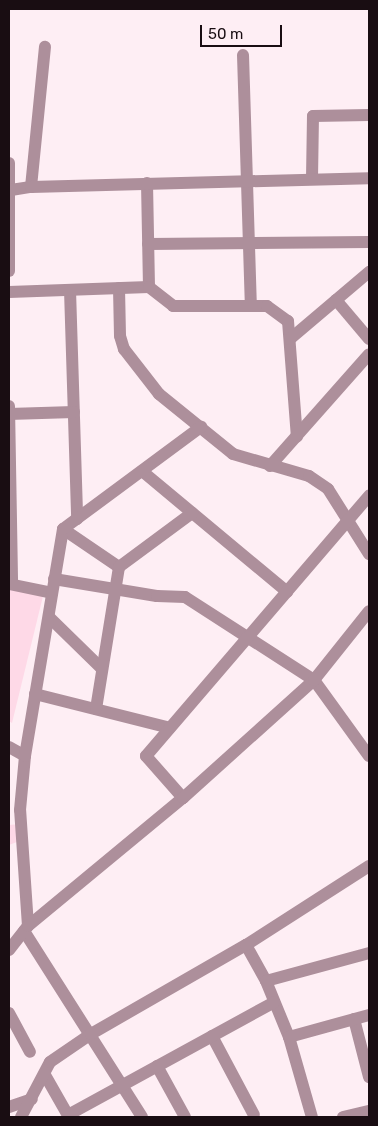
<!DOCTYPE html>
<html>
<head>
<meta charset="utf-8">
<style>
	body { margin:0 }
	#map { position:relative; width:378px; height:1126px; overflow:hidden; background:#feeef4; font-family:Rubik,sans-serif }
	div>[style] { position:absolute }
	.green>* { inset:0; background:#fed9e7 }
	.street>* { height:12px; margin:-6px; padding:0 6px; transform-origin:6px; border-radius:6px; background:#ad8f9b }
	span { translate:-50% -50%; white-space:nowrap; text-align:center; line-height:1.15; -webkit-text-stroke:5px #feeef4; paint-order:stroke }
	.frame { position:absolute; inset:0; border:10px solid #190d12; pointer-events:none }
	.scale { position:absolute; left:200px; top:25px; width:82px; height:22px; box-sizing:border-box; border:2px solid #190d12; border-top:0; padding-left:6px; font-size:15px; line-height:18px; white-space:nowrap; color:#190d12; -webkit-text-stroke:4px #feeef4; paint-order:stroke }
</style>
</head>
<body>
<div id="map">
	<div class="green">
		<i style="clip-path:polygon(9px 584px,44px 592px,12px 723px,9px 721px)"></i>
		<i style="clip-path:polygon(21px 824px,22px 840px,9px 845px,9px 825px)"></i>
	</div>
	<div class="street">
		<i style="left:243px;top:55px;width:250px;rotate:88.2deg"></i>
		<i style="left:9px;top:163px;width:108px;rotate:90deg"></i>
		<i style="left:312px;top:179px;width:63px;rotate:-89.1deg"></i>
		<i style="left:313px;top:116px;width:56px;rotate:-1deg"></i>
		<i style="left:147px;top:183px;width:104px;rotate:88.9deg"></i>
		<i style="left:31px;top:187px;width:141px;rotate:-84.3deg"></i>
		<i style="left:11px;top:190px;width:20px;rotate:-9deg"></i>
		<i style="left:31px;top:187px;width:338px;rotate:-1.5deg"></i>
		<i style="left:148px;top:244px;width:221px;rotate:-0.5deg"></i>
		<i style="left:119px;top:288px;width:48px;rotate:88.8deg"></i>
		<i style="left:120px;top:336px;width:14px;rotate:73deg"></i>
		<i style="left:124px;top:349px;width:57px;rotate:52.1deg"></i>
		<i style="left:159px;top:394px;width:95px;rotate:39deg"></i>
		<i style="left:233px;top:454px;width:79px;rotate:16.1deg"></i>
		<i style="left:309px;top:476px;width:23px;rotate:34deg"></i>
		<i style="left:328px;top:489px;width:77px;rotate:57.8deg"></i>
		<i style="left:70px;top:290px;width:229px;rotate:88.2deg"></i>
		<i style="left:9px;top:292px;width:140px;rotate:-2deg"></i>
		<i style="left:149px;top:287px;width:31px;rotate:38deg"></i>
		<i style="left:173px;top:306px;width:94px"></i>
		<i style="left:267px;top:306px;width:26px;rotate:36deg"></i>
		<i style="left:288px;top:321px;width:116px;rotate:85.6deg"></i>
		<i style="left:336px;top:300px;width:51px;rotate:49.8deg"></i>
		<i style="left:290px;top:339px;width:104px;rotate:-40.3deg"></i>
		<i style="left:9px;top:406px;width:178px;rotate:89deg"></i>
		<i style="left:9px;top:414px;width:65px;rotate:-1.8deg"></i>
		<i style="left:270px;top:466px;width:149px;rotate:-48.5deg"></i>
		<i style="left:142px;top:471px;width:189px;rotate:39.8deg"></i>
		<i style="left:63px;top:529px;width:68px;rotate:34.2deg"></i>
		<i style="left:54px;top:579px;width:104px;rotate:9.4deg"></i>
		<i style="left:157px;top:596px;width:28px;rotate:2deg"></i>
		<i style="left:185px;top:597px;width:153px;rotate:32.8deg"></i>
		<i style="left:314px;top:680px;width:94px;rotate:54.1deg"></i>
		<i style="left:9px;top:584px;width:44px;rotate:11.8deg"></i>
		<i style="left:50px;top:618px;width:73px;rotate:44.4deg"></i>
		<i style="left:35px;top:694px;width:139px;rotate:14.1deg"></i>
		<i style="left:96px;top:709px;width:144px;rotate:-80.8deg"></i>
		<i style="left:119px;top:567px;width:91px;rotate:-36.5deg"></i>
		<i style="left:9px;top:747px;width:18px;rotate:29deg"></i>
		<i style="left:183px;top:798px;width:56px;rotate:-131.4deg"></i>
		<i style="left:146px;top:756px;width:343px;rotate:-49.4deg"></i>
		<i style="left:28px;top:926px;width:116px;rotate:-93.9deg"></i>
		<i style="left:20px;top:810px;width:54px;rotate:-84.7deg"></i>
		<i style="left:25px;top:756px;width:230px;rotate:-80.5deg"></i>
		<i style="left:63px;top:529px;width:172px;rotate:-36.5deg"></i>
		<i style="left:24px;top:931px;width:220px;rotate:57.6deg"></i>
		<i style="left:246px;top:945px;width:41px;rotate:60.9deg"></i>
		<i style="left:266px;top:981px;width:61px;rotate:67.7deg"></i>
		<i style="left:289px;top:1037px;width:83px;rotate:74deg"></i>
		<i style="left:9px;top:950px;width:31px;rotate:-52deg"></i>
		<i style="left:28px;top:926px;width:201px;rotate:-39.6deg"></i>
		<i style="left:183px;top:798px;width:176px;rotate:-42deg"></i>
		<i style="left:314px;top:680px;width:88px;rotate:-51.4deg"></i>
		<i style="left:266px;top:981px;width:107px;rotate:-15.2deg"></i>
		<i style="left:9px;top:1013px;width:44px;rotate:61.7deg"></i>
		<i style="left:354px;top:1019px;width:60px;rotate:75.5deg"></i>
		<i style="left:212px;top:1036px;width:89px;rotate:62deg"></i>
		<i style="left:289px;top:1037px;width:83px;rotate:-15.4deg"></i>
		<i style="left:157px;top:1066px;width:58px;rotate:61.2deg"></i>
		<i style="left:45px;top:1075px;width:48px;rotate:60.3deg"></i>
		<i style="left:9px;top:1107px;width:24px;rotate:-19deg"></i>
		<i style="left:68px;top:1115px;width:235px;rotate:-28.7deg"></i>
		<i style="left:21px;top:1117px;width:62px;rotate:-62.2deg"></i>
		<i style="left:50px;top:1062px;width:50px;rotate:-34.3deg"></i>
		<i style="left:91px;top:1034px;width:179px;rotate:-29.9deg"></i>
		<i style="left:246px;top:945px;width:146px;rotate:-32.7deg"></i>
		<i style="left:343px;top:1117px;width:27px;rotate:-13deg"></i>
	</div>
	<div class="frame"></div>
	<div class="scale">50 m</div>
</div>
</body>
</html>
